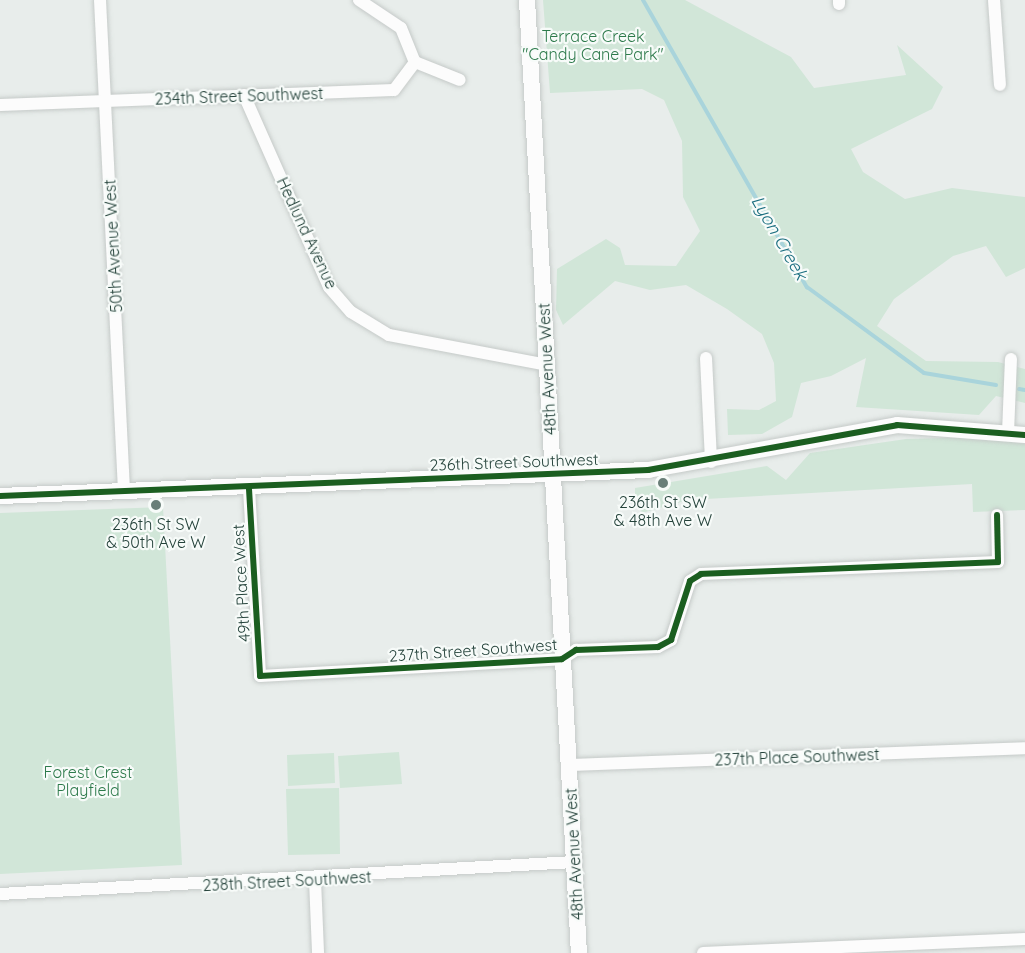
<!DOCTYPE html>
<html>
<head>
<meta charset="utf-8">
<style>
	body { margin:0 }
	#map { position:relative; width:1025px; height:953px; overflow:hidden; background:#e8edeb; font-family:Quicksand,sans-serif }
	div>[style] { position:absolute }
	.green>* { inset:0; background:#d1e6d8 }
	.stream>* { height:4px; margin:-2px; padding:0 2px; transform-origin:2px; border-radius:2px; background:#a9d4db }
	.roads { filter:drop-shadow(0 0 2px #c5cac8) drop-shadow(0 0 2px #c5cac8) }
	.street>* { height:12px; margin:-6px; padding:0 6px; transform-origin:6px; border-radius:6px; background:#fcfcfc }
	.secondary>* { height:16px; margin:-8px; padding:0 8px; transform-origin:8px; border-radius:8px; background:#fcfcfc }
	.cycleway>* { height:6px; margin:-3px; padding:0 3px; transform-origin:3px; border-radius:3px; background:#1b5e20 }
	.dots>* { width:16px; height:16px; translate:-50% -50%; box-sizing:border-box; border:3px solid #f7fbf9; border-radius:50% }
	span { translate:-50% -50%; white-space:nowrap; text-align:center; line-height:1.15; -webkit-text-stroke:4.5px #f7fbf9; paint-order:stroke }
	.park-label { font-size:16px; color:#2d7a4b }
	.street-label { font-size:16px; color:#24423a }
	.poi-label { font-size:16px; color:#24423a }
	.water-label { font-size:18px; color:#1c6f80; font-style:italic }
</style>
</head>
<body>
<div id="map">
	<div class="green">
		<i style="clip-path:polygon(543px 0,685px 0,791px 57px,814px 88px,906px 75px,897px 45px,943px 87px,932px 109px,851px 149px,863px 172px,905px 199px,952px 188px,1025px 197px,1025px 268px,1006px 277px,986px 246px,953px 256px,894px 299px,877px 326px,926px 361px,998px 362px,1025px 369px,1025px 403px,996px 396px,979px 415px,856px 407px,866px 358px,831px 376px,801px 383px,792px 417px,762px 434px,728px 435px,727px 409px,759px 410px,776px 401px,774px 363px,762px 334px,727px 309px,686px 285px,650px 290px,615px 281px,563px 325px,556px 310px,557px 269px,606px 239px,620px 248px,625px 265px,676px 266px,700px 231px,683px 197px,682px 141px,664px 100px,642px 89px,550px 93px)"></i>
		<i style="clip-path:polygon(980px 437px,1025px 444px,1025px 510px,973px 512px,972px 484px,688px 500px,642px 513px,635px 502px,635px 488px,767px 466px,786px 480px,810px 453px,906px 439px)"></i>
		<i style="clip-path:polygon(163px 507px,182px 865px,0 874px,0 513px)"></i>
		<i style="clip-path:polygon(399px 752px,402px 784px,340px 788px,338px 756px)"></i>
		<i style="clip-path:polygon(334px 753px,335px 783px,288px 786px,287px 755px)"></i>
		<i style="clip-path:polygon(339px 788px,340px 854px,288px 855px,286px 789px)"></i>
	</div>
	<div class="stream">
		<i style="left:643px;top:0;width:331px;rotate:60.3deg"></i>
		<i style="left:807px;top:287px;width:145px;rotate:36.3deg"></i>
		<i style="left:924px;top:373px;width:73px;rotate:9.5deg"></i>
		<i style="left:1019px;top:389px;width:6px;rotate:9deg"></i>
	</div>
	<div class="roads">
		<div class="street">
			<i style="left:100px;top:0;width:493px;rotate:87.2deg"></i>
			<i style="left:359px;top:0;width:50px;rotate:33.7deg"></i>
			<i style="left:401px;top:28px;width:37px;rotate:68deg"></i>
			<i style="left:839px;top:0;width:4px;rotate:90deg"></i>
			<i style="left:994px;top:0;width:85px;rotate:86deg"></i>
			<i style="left:415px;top:62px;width:48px;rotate:21.8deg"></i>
			<i style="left:244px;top:95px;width:210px;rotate:66.1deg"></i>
			<i style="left:329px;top:287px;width:33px;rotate:49deg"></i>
			<i style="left:351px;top:312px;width:44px;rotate:31.2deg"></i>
			<i style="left:389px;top:335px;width:162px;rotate:10.7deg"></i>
			<i style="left:0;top:105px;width:394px;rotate:-2.2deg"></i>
			<i style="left:394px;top:90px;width:35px;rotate:-53deg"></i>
			<i style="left:706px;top:358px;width:104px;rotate:87.2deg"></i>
			<i style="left:1008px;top:433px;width:74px;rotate:-87.7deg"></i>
			<i style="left:249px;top:489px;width:187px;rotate:86.6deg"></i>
			<i style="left:260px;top:676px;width:302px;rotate:-3.2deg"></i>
			<i style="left:562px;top:659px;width:17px;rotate:-33deg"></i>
			<i style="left:576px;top:650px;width:82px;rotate:-2.1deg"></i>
			<i style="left:658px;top:647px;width:15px;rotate:-28deg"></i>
			<i style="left:671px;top:640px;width:62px;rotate:-72.1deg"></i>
			<i style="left:690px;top:581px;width:13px;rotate:-32deg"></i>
			<i style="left:701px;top:574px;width:297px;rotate:-2.3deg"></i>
			<i style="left:998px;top:562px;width:47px;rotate:-91.2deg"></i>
			<i style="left:570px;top:765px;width:455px;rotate:-2.1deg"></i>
			<i style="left:315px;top:880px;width:73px;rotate:87.6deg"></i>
			<i style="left:0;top:894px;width:575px;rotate:-3.19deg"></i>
			<i style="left:703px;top:953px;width:322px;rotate:-2.5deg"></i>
		</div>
		<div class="secondary">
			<i style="left:527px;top:0;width:954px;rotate:86.88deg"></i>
			<i style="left:0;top:496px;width:649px;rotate:-2.3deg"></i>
			<i style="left:648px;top:470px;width:253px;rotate:-10.2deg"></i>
			<i style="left:897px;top:425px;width:128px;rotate:4.5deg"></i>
		</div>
	</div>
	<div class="cycleway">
		<i style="left:249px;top:489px;width:187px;rotate:86.6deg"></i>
		<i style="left:260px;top:676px;width:302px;rotate:-3.2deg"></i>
		<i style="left:562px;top:659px;width:17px;rotate:-33deg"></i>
		<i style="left:576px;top:650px;width:82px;rotate:-2.1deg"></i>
		<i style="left:658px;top:647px;width:15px;rotate:-28deg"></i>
		<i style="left:671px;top:640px;width:62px;rotate:-72.1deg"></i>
		<i style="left:690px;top:581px;width:13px;rotate:-32deg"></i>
		<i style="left:701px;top:574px;width:297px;rotate:-2.3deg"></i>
		<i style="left:998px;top:562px;width:47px;rotate:-91.2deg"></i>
		<i style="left:0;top:496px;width:649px;rotate:-2.3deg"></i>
		<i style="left:648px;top:470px;width:253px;rotate:-10.2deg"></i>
		<i style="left:897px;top:425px;width:128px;rotate:4.5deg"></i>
	</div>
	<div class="dots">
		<i style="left:663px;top:483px;background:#697e78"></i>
		<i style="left:156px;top:505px;background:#697e78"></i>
	</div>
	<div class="park-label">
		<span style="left:593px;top:45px">Terrace Creek<br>"Candy Cane Park"</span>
		<span style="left:88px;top:781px">Forest Crest<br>Playfield</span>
	</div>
	<div class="street-label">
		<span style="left:239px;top:96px;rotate:-2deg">234th Street Southwest</span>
		<span style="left:307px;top:233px;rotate:65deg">Hedlund Avenue</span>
		<span style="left:113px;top:246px;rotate:-93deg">50th Avenue West</span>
		<span style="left:547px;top:369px;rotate:-93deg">48th Avenue West</span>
		<span style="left:514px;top:462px;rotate:-2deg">236th Street Southwest</span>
		<span style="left:241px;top:583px;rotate:-93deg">49th Place West</span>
		<span style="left:473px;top:650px;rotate:-4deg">237th Street Southwest</span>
		<span style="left:797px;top:757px;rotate:-2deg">237th Place Southwest</span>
		<span style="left:574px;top:854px;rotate:-93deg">48th Avenue West</span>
		<span style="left:287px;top:881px;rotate:-3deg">238th Street Southwest</span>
	</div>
	<div class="poi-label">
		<span style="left:663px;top:511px">236th St SW<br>&amp; 48th Ave W</span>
		<span style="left:156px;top:533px">236th St SW<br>&amp; 50th Ave W</span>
	</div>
	<div class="water-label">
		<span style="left:779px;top:238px;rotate:60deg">Lyon Creek</span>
	</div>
</div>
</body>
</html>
